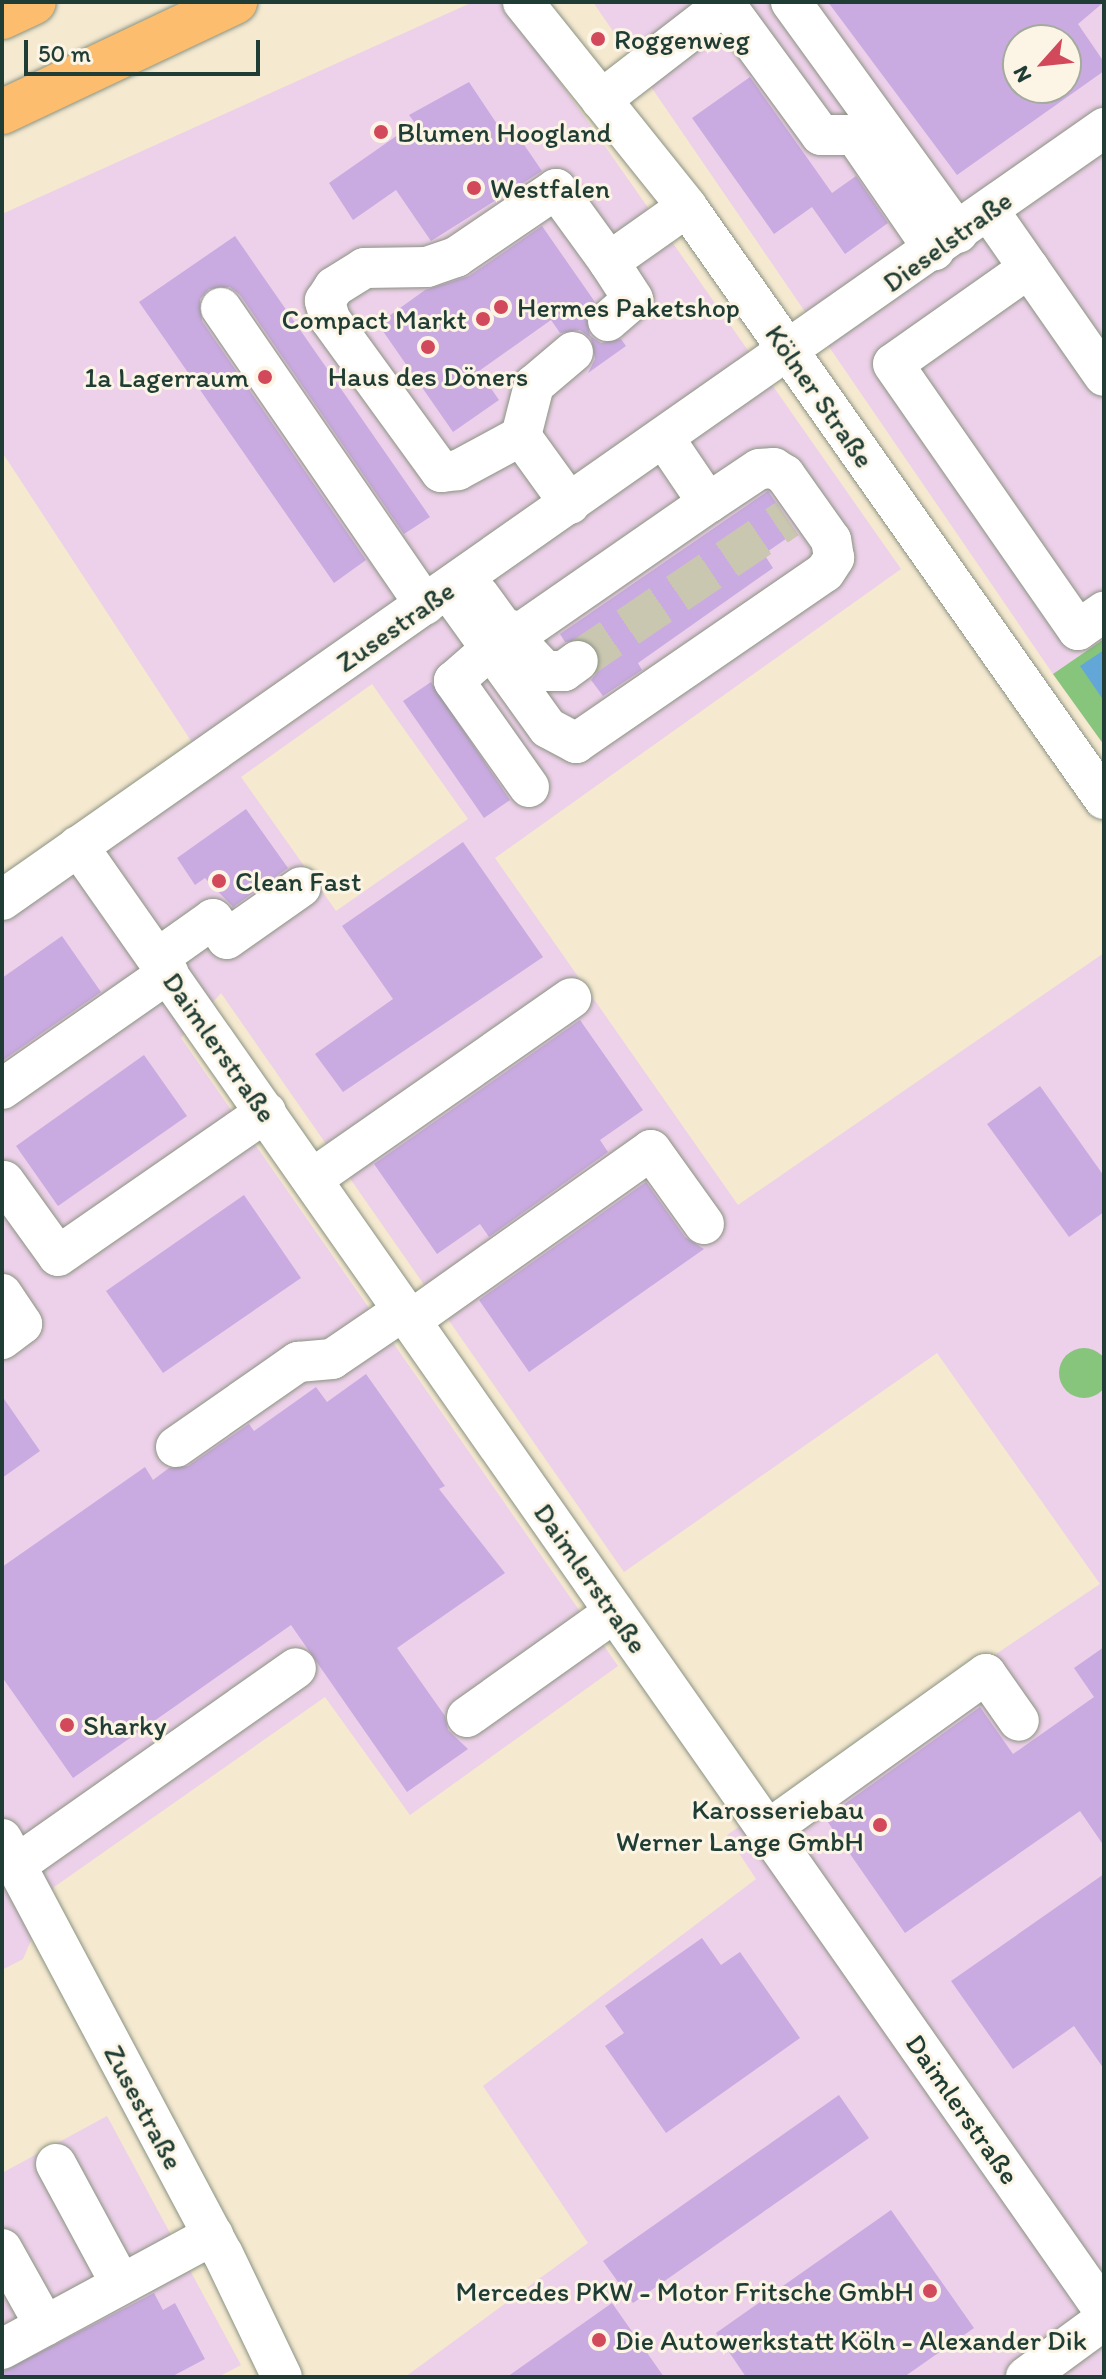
<!DOCTYPE html>
<html>
<head>
<meta charset="utf-8">
<style>
	body { margin:0 }
	#map { position:relative; width:1106px; height:2379px; overflow:hidden; background:#f5e9d0; font-family:Itim,sans-serif }
	div>[style] { position:absolute }
	.built>* { inset:0; background:#edd0e9 }
	.green>* { inset:0; background:#87c57c }
	.round { border-radius:50% }
	.water>* { inset:0; background:#63a6d8 }
	.building>* { inset:0; background:#caabe1 }
	.minor-tunnel>* { height:40px; margin-top:-20px; transform-origin:0; background:repeating-linear-gradient(90deg,#cac7b1 0 40px,transparent 0 60px) }
	.roads { filter:drop-shadow(0 0 2px #8a9382) drop-shadow(0 0 2px #8a9382) }
	.minor>* { height:40px; margin:-20px; padding:0 20px; transform-origin:20px; border-radius:20px; background:#fff }
	.highway>* { height:44px; margin:-22px; padding:0 22px; transform-origin:22px; border-radius:22px; background:#fcbd6f }
	.dots>* { width:22px; height:22px; translate:-50% -50%; box-sizing:border-box; border:4px solid #fcf5e5; border-radius:50% }
	span { translate:-50% -50%; white-space:nowrap; text-align:center; line-height:1.15; -webkit-text-stroke:6px #fcf5e5; paint-order:stroke }
	.poi-label { font-size:28px; color:#1f3d34 }
	.left { translate:0 -50%; text-align:left }
	.right { translate:-100% -50%; text-align:right }
	.street-label { font-size:28px; color:#1f3d34 }
	.frame { position:absolute; inset:0; border:4px solid #1f3d34; pointer-events:none }
	.north { position:absolute; left:1002px; top:24px; width:80px; height:80px; box-sizing:border-box; background:#fcf5e5; border:2px solid #a4ab9e; border-radius:50%; rotate:243deg; font-size:22px; font-weight:700; line-height:32px; text-align:center; color:#1f3d34 }
	.north::after { content:''; display:block; margin:auto; width:28px; height:36px; background:#d1495b; clip-path:polygon(50% 0,100% 100%,50% 72%,0 100%) }
	.scale { position:absolute; left:24px; top:40px; width:236px; height:36px; box-sizing:border-box; border:4px solid #1f3d34; border-top:0; padding-left:10px; font-size:24px; line-height:28px; white-space:nowrap; color:#1f3d34; -webkit-text-stroke:6px #fcf5e5; paint-order:stroke }
</style>
</head>
<body>
<div id="map">
	<div class="built">
		<i style="clip-path:polygon(evenodd,473px 2px,504px 2px,901px 569px,495px 858px,738px 1205px,1104px 953px,1104px 2377px,405px 2377px,588px 2243px,483px 2086px,756px 1879px,727px 1835px,1100px 1584px,937px 1353px,624px 1572px,221px 993px,181px 1038px,618px 1666px,410px 1815px,325px 1697px,54px 1887px,23px 1959px,2px 1970px,2px 918px,195px 747px,2px 452px,2px 214px,473px 2px,372px 684px,468px 819px,336px 911px,241px 777px,372px 684px)"></i>
		<i style="clip-path:polygon(evenodd,593px 2px,1104px 2px,1104px 745px,1053px 674px,593px 2px,1018px 40px,1066px 40px,1066px 88px,1018px 88px,1018px 40px)"></i>
		<i style="clip-path:polygon(107px 2116px,241px 2365px,218px 2377px,2px 2377px,2px 2173px)"></i>
	</div>
	<div class="green">
		<i style="clip-path:polygon(1104px 639px,1104px 745px,1053px 674px)"></i>
		<i class="round" style="left:1059px;top:1348px;width:50px;height:50px"></i>
	</div>
	<div class="water">
		<i style="clip-path:polygon(1104px 650px,1104px 701px,1080px 666px)"></i>
	</div>
	<div class="building">
		<i style="clip-path:polygon(evenodd,828px 2px,1104px 2px,1078px 24px,1104px 62px,1104px 71px,957px 175px,828px 2px,1018px 40px,1066px 40px,1066px 88px,1018px 88px,1018px 40px)"></i>
		<i style="clip-path:polygon(750px 77px,832px 193px,856px 176px,888px 223px,845px 254px,812px 207px,774px 234px,692px 118px)"></i>
		<i style="clip-path:polygon(469px 82px,505px 136px,514px 130px,542px 171px,431px 241px,396px 190px,353px 220px,329px 183px,415px 123px,409px 115px)"></i>
		<i style="clip-path:polygon(542px 226px,595px 302px,586px 314px,590px 336px,601px 343px,621px 339px,626px 346px,588px 373px,595px 359px,591px 338px,580px 330px,560px 333px,551px 320px,479px 371px,499px 400px,453px 432px,378px 324px,425px 290px,469px 276px)"></i>
		<i style="clip-path:polygon(235px 236px,430px 517px,404px 534px,240px 295px,230px 287px,209px 289px,200px 299px,202px 321px,366px 560px,334px 583px,139px 302px)"></i>
		<i style="clip-path:polygon(768px 491px,796px 532px,764px 554px,773px 568px,638px 663px,642px 670px,603px 696px,591px 680px,599px 670px,597px 648px,587px 640px,565px 642px,560px 634px)"></i>
		<i style="clip-path:polygon(431px 682px,510px 800px,484px 818px,403px 701px)"></i>
		<i style="clip-path:polygon(246px 809px,288px 868px,233px 907px,205px 878px,195px 885px,177px 858px)"></i>
		<i style="clip-path:polygon(463px 842px,543px 957px,343px 1092px,315px 1054px,393px 999px,342px 926px)"></i>
		<i style="clip-path:polygon(62px 936px,101px 992px,2px 1061px,2px 978px)"></i>
		<i style="clip-path:polygon(580px 1020px,643px 1110px,600px 1140px,608px 1152px,489px 1237px,480px 1224px,437px 1254px,374px 1164px)"></i>
		<i style="clip-path:polygon(144px 1055px,187px 1116px,58px 1206px,16px 1146px)"></i>
		<i style="clip-path:polygon(1040px 1086px,1104px 1176px,1104px 1212px,1069px 1237px,987px 1124px)"></i>
		<i style="clip-path:polygon(646px 1182px,685px 1237px,704px 1249px,529px 1372px,479px 1300px)"></i>
		<i style="clip-path:polygon(244px 1195px,301px 1278px,163px 1373px,106px 1291px)"></i>
		<i style="clip-path:polygon(366px 1374px,445px 1486px,439px 1489px,505px 1573px,397px 1648px,445px 1716px,448px 1730px,468px 1749px,407px 1792px,291px 1625px,73px 1778px,2px 1677px,2px 1567px,145px 1467px,153px 1480px,169px 1468px,188px 1466px,249px 1424px,254px 1431px,316px 1387px,327px 1402px)"></i>
		<i style="clip-path:polygon(2px 1396px,40px 1451px,2px 1478px)"></i>
		<i style="clip-path:polygon(1104px 1647px,1104px 1846px,1080px 1811px,905px 1933px,825px 1818px,980px 1707px,1013px 1754px,1094px 1697px,1074px 1668px)"></i>
		<i style="clip-path:polygon(1104px 1874px,1104px 2069px,1074px 2026px,1013px 2069px,951px 1981px)"></i>
		<i style="clip-path:polygon(702px 1938px,721px 1965px,740px 1952px,800px 2038px,666px 2133px,605px 2046px,624px 2033px,605px 2006px)"></i>
		<i style="clip-path:polygon(839px 2095px,869px 2138px,633px 2303px,603px 2261px)"></i>
		<i style="clip-path:polygon(891px 2210px,974px 2328px,904px 2377px,746px 2377px,716px 2333px)"></i>
		<i style="clip-path:polygon(154px 2293px,163px 2310px,175px 2303px,205px 2359px,171px 2377px,2px 2377px,2px 2372px)"></i>
		<i style="clip-path:polygon(612px 2303px,664px 2377px,507px 2377px)"></i>
	</div>
	<div class="minor-tunnel">
		<i style="left:578px;top:661px;width:253px;rotate:-34.2deg"></i>
	</div>
	<div class="roads">
		<div class="minor">
			<i style="left:523px;top:2px;width:263px;rotate:51.3deg"></i>
			<i style="left:687px;top:207px;width:724px;rotate:54.84deg"></i>
			<i style="left:791px;top:2px;width:285px;rotate:54.1deg"></i>
			<i style="left:725px;top:4px;width:162px;rotate:53.8deg"></i>
			<i style="left:821px;top:135px;width:34px"></i>
			<i style="left:855px;top:135px;width:140px;rotate:55.5deg"></i>
			<i style="left:601px;top:100px;width:160px;rotate:-37.7deg"></i>
			<i style="left:989px;top:211px;width:201px;rotate:55.1deg"></i>
			<i style="left:1029px;top:268px;width:166px;rotate:144.8deg"></i>
			<i style="left:893px;top:364px;width:324px;rotate:55.2deg"></i>
			<i style="left:1078px;top:630px;width:32px;rotate:-35deg"></i>
			<i style="left:221px;top:308px;width:360px;rotate:55.5deg"></i>
			<i style="left:608px;top:321px;width:33px;rotate:-41deg"></i>
			<i style="left:633px;top:299px;width:44px;rotate:-123deg"></i>
			<i style="left:521px;top:436px;width:53px;rotate:-75.7deg"></i>
			<i style="left:534px;top:385px;width:51px;rotate:-40.2deg"></i>
			<i style="left:570px;top:504px;width:84px;rotate:-125.8deg"></i>
			<i style="left:521px;top:436px;width:72px;rotate:151.6deg"></i>
			<i style="left:458px;top:470px;width:17px;rotate:173deg"></i>
			<i style="left:441px;top:472px;width:189px;rotate:-126deg"></i>
			<i style="left:330px;top:319px;width:19px;rotate:-106deg"></i>
			<i style="left:325px;top:301px;width:17px;rotate:-57deg"></i>
			<i style="left:334px;top:287px;width:36px;rotate:-32deg"></i>
			<i style="left:364px;top:268px;width:63px;rotate:-0.9deg"></i>
			<i style="left:427px;top:267px;width:31px;rotate:-19deg"></i>
			<i style="left:456px;top:257px;width:121px;rotate:-34.2deg"></i>
			<i style="left:556px;top:189px;width:90px;rotate:54deg"></i>
			<i style="left:609px;top:262px;width:95px;rotate:-35.2deg"></i>
			<i style="left:448px;top:589px;width:171px;rotate:54.3deg"></i>
			<i style="left:548px;top:728px;width:32px;rotate:28deg"></i>
			<i style="left:576px;top:743px;width:302px;rotate:-34.5deg"></i>
			<i style="left:825px;top:572px;width:17px;rotate:-57deg"></i>
			<i style="left:834px;top:558px;width:18px;rotate:-99deg"></i>
			<i style="left:831px;top:540px;width:80px;rotate:-125.3deg"></i>
			<i style="left:785px;top:475px;width:13px;rotate:-148deg"></i>
			<i style="left:774px;top:468px;width:15px;rotate:176deg"></i>
			<i style="left:759px;top:469px;width:61px;rotate:146.3deg"></i>
			<i style="left:708px;top:503px;width:78px;rotate:-124.1deg"></i>
			<i style="left:479px;top:595px;width:39px;rotate:54deg"></i>
			<i style="left:502px;top:627px;width:19px;rotate:18deg"></i>
			<i style="left:520px;top:633px;width:229px;rotate:-34.7deg"></i>
			<i style="left:529px;top:787px;width:130px;rotate:-125.3deg"></i>
			<i style="left:454px;top:681px;width:73px;rotate:-41.1deg"></i>
			<i style="left:509px;top:633px;width:52px;rotate:46.5deg"></i>
			<i style="left:545px;top:671px;width:19px"></i>
			<i style="left:564px;top:671px;width:17px;rotate:-36deg"></i>
			<i style="left:78px;top:846px;width:1789px;rotate:54.99deg"></i>
			<i style="left:2px;top:900px;width:1346px;rotate:-35.01deg"></i>
			<i style="left:158px;top:958px;width:67px;rotate:-35.3deg"></i>
			<i style="left:213px;top:919px;width:24px;rotate:55deg"></i>
			<i style="left:227px;top:939px;width:90px;rotate:-35.1deg"></i>
			<i style="left:2px;top:1089px;width:203px;rotate:-34.9deg"></i>
			<i style="left:312px;top:1179px;width:316px;rotate:-34.9deg"></i>
			<i style="left:4px;top:1181px;width:92px;rotate:54.2deg"></i>
			<i style="left:58px;top:1256px;width:253px;rotate:-34.7deg"></i>
			<i style="left:2px;top:1294px;width:36px;rotate:56deg"></i>
			<i style="left:22px;top:1324px;width:25px;rotate:143deg"></i>
			<i style="left:411px;top:1320px;width:294px;rotate:-35.3deg"></i>
			<i style="left:651px;top:1150px;width:91px;rotate:54.4deg"></i>
			<i style="left:176px;top:1447px;width:149px;rotate:-34.9deg"></i>
			<i style="left:298px;top:1362px;width:34px;rotate:-5deg"></i>
			<i style="left:332px;top:1359px;width:87px;rotate:-34.2deg"></i>
			<i style="left:467px;top:1717px;width:181px;rotate:-35.4deg"></i>
			<i style="left:768px;top:1830px;width:268px;rotate:-35.6deg"></i>
			<i style="left:986px;top:1674px;width:57px;rotate:54.9deg"></i>
			<i style="left:2px;top:1839px;width:470px;rotate:62deg"></i>
			<i style="left:223px;top:2254px;width:136px;rotate:64.4deg"></i>
			<i style="left:16px;top:1865px;width:342px;rotate:-35.1deg"></i>
			<i style="left:56px;top:2164px;width:136px;rotate:61.6deg"></i>
			<i style="left:2px;top:2249px;width:88px;rotate:60.8deg"></i>
			<i style="left:2px;top:2349px;width:240px;rotate:-28.4deg"></i>
			<i style="left:1026px;top:2377px;width:97px;rotate:-36.2deg"></i>
		</div>
		<div class="highway">
			<i style="left:2px;top:17px;width:35px;rotate:-25deg"></i>
			<i style="left:2px;top:112px;width:258px;rotate:-25.3deg"></i>
		</div>
	</div>
	<div class="dots">
		<i style="left:598px;top:39px;background:#d1495b"></i>
		<i style="left:381px;top:132px;background:#d1495b"></i>
		<i style="left:474px;top:188px;background:#d1495b"></i>
		<i style="left:501px;top:307px;background:#d1495b"></i>
		<i style="left:483px;top:319px;background:#d1495b"></i>
		<i style="left:428px;top:347px;background:#d1495b"></i>
		<i style="left:265px;top:377px;background:#d1495b"></i>
		<i style="left:219px;top:881px;background:#d1495b"></i>
		<i style="left:67px;top:1725px;background:#d1495b"></i>
		<i style="left:880px;top:1825px;background:#d1495b"></i>
		<i style="left:930px;top:2291px;background:#d1495b"></i>
		<i style="left:599px;top:2340px;background:#d1495b"></i>
	</div>
	<div class="poi-label">
		<span class="left" style="left:614px;top:39px">Roggenweg</span>
		<span class="left" style="left:397px;top:132px">Blumen Hoogland</span>
		<span class="left" style="left:490px;top:188px">Westfalen</span>
		<span class="left" style="left:517px;top:307px">Hermes Paketshop</span>
		<span class="right" style="left:467px;top:319px">Compact Markt</span>
		<span style="left:428px;top:376px">Haus des Döners</span>
		<span class="right" style="left:249px;top:377px">1a Lagerraum</span>
		<span class="left" style="left:235px;top:881px">Clean Fast</span>
		<span class="left" style="left:83px;top:1725px">Sharky</span>
		<span class="right" style="left:864px;top:1825px">Karosseriebau<br>Werner Lange GmbH</span>
		<span class="right" style="left:914px;top:2291px">Mercedes PKW - Motor Fritsche GmbH</span>
		<span class="left" style="left:615px;top:2340px">Die Autowerkstatt Köln - Alexander Dik</span>
	</div>
	<div class="street-label">
		<span style="left:947px;top:241px;rotate:-36deg">Dieselstraße</span>
		<span style="left:820px;top:396px;rotate:55deg">Kölner Straße</span>
		<span style="left:395px;top:626px;rotate:-35deg">Zusestraße</span>
		<span style="left:220px;top:1047px;rotate:55deg">Daimlerstraße</span>
		<span style="left:591px;top:1578px;rotate:55deg">Daimlerstraße</span>
		<span style="left:144px;top:2107px;rotate:62deg">Zusestraße</span>
		<span style="left:963px;top:2109px;rotate:55deg">Daimlerstraße</span>
	</div>
	<div class="frame"></div>
	<div class="north">N</div>
	<div class="scale">50 m</div>
</div>
</body>
</html>
